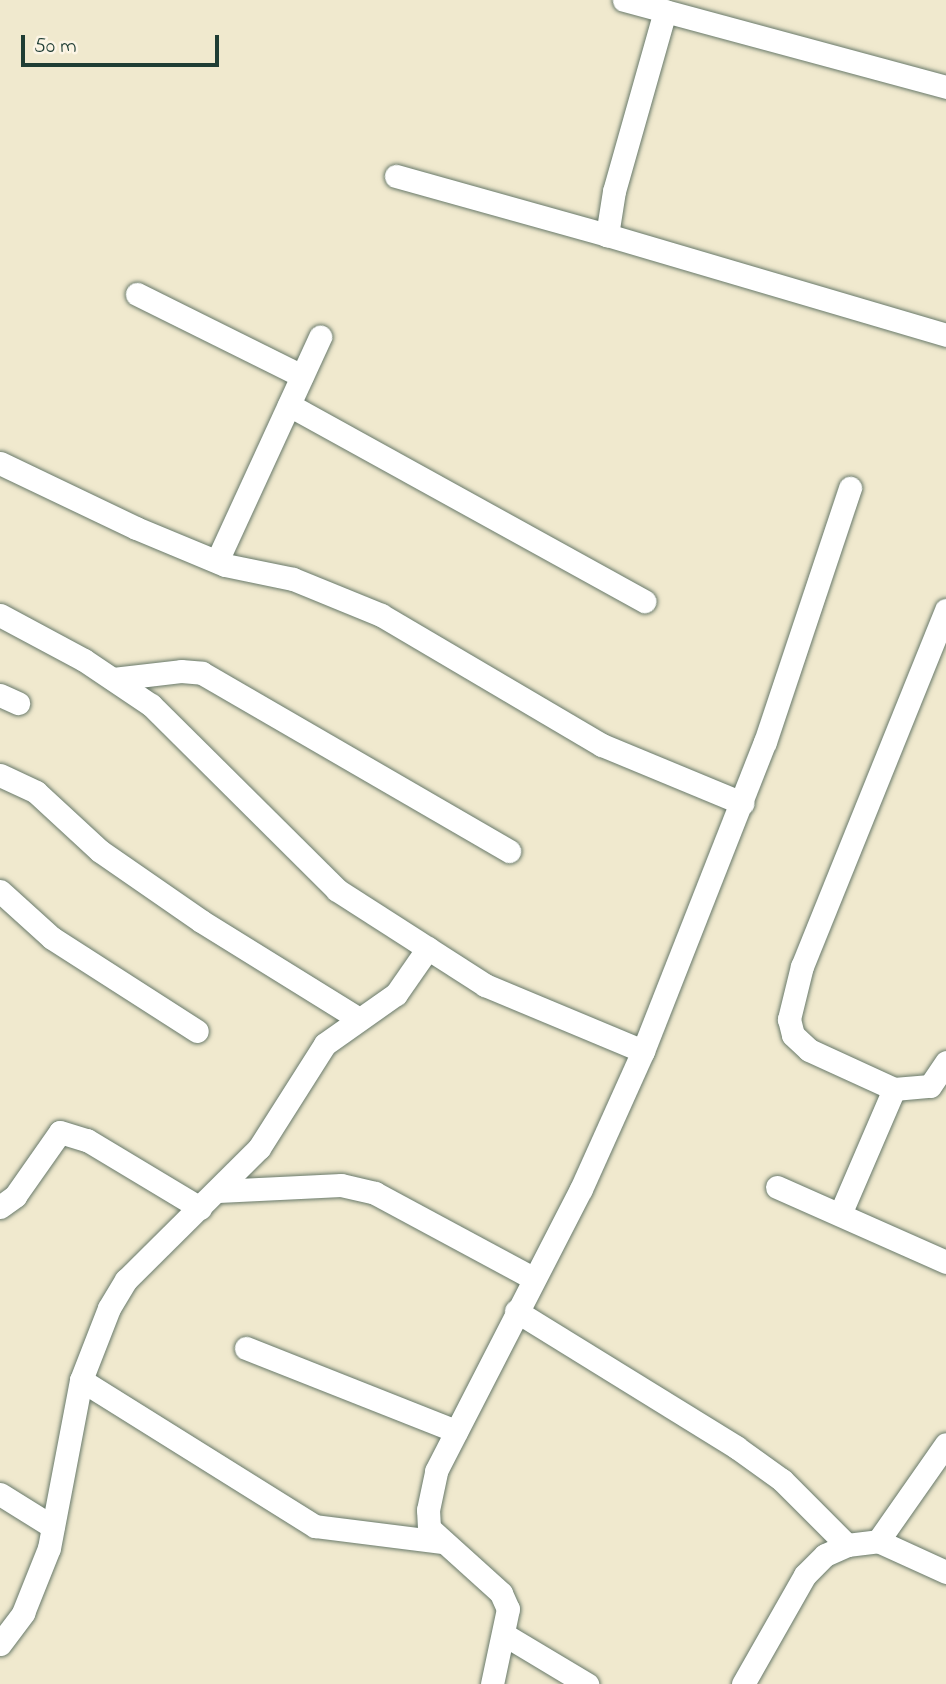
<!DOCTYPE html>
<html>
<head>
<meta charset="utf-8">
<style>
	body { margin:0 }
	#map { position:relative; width:946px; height:1684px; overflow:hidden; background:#f0e9ce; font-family:"Indie Flower",sans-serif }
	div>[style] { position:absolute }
	.roads { filter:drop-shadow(0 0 2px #68796a) drop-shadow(0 0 2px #68796a) }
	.minor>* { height:23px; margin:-11.5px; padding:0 11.5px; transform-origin:11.5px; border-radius:11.5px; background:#fff }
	span { translate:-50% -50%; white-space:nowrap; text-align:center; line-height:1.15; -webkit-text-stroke:6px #fcf5e5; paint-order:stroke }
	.scale { position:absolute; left:21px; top:35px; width:198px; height:32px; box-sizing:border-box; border:4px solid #1f3d34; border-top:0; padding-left:9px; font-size:21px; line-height:24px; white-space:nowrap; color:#1f3d34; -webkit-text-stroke:5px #fcf5e5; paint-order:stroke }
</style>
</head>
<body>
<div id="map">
	<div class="roads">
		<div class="minor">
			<i style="left:624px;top:0;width:334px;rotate:15.1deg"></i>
			<i style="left:665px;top:11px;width:187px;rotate:105.8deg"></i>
			<i style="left:614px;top:191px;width:45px;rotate:99deg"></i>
			<i style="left:607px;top:235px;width:353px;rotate:16.4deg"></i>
			<i style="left:396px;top:176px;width:219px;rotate:15.6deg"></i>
			<i style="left:137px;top:294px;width:184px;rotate:26.4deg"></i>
			<i style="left:289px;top:405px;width:406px;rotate:28.9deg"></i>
			<i style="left:0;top:463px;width:151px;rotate:25.5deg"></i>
			<i style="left:136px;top:528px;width:96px;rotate:22.6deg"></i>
			<i style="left:225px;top:565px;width:69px;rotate:11.6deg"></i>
			<i style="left:293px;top:579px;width:95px;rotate:22.2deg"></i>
			<i style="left:381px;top:615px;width:256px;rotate:30.5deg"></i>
			<i style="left:602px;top:745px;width:152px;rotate:22.5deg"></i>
			<i style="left:217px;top:561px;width:247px;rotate:-65.3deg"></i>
			<i style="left:946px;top:610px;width:384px;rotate:112deg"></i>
			<i style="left:802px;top:966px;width:55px;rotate:103.8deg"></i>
			<i style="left:789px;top:1019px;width:16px;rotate:76deg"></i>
			<i style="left:793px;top:1035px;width:22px;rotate:43deg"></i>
			<i style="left:809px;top:1050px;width:94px;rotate:24.6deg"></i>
			<i style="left:894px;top:1089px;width:36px;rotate:-5deg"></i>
			<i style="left:930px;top:1086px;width:29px;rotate:-56deg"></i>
			<i style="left:0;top:615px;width:95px;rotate:28.2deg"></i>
			<i style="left:84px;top:660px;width:81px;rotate:33.9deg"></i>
			<i style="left:151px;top:705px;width:262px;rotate:44.8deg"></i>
			<i style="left:337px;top:890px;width:176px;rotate:32.7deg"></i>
			<i style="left:485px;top:985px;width:171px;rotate:22.7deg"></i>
			<i style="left:113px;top:679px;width:68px;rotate:-6.7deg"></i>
			<i style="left:181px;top:671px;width:21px;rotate:5deg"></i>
			<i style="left:202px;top:673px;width:355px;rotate:30.1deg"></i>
			<i style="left:0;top:695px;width:20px;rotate:24deg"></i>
			<i style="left:0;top:775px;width:40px;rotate:25deg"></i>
			<i style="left:36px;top:792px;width:87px;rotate:42.7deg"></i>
			<i style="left:100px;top:851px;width:123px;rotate:34.7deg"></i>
			<i style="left:201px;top:921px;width:186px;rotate:31.8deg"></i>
			<i style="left:0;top:891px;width:70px;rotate:42.1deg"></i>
			<i style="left:52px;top:938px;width:172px;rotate:32.7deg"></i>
			<i style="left:777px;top:1187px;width:185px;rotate:23.9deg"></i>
			<i style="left:218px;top:1191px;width:123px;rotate:-2.8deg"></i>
			<i style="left:341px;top:1185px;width:35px;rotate:13deg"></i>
			<i style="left:375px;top:1193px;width:179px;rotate:28.3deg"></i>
			<i style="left:0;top:1207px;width:19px;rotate:-36deg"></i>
			<i style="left:15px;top:1196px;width:78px;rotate:-54.9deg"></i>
			<i style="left:60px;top:1132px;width:28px;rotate:17deg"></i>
			<i style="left:87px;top:1140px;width:132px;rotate:31deg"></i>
			<i style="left:841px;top:1212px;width:134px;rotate:-66.7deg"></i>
			<i style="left:516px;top:1311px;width:259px;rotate:31.7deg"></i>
			<i style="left:736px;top:1447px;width:57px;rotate:35.7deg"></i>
			<i style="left:782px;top:1480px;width:92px;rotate:45deg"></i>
			<i style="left:246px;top:1348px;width:226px;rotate:21.6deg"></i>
			<i style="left:81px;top:1380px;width:276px;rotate:32deg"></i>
			<i style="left:315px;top:1526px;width:127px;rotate:7.2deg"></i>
			<i style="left:0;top:1494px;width:62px;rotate:31.9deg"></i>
			<i style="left:878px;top:1541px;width:118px;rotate:-55deg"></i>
			<i style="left:505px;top:1635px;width:96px;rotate:30.9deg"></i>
			<i style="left:0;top:1644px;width:39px;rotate:-53deg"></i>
			<i style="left:23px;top:1613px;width:70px;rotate:-68.2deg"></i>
			<i style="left:49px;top:1548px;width:171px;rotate:-79.2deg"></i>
			<i style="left:81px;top:1380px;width:77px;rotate:-68.7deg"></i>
			<i style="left:109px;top:1308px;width:33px;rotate:-59deg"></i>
			<i style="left:126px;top:1280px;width:187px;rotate:-44.8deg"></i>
			<i style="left:259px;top:1148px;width:123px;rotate:-57.6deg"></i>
			<i style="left:325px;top:1044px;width:87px;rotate:-35.2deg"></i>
			<i style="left:396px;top:994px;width:56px;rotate:-55.2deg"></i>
			<i style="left:492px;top:1684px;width:77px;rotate:-78deg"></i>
			<i style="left:508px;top:1609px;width:17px;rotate:-114deg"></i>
			<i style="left:501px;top:1593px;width:97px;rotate:-137.9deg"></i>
			<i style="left:429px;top:1528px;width:18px;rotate:-93deg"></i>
			<i style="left:428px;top:1510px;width:40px;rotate:-78deg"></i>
			<i style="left:436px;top:1471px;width:317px;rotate:-62.8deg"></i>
			<i style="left:581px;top:1189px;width:151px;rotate:-65.8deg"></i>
			<i style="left:643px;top:1051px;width:332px;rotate:-68.5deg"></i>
			<i style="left:765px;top:742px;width:268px;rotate:-71.5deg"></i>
			<i style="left:743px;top:1684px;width:125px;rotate:-60.4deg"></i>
			<i style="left:805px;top:1575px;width:28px;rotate:-45deg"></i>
			<i style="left:825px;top:1555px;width:24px;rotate:-24deg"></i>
			<i style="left:847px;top:1545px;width:31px;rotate:-7deg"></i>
			<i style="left:878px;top:1541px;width:75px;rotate:24.5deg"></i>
		</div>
	</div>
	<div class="scale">50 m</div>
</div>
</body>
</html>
